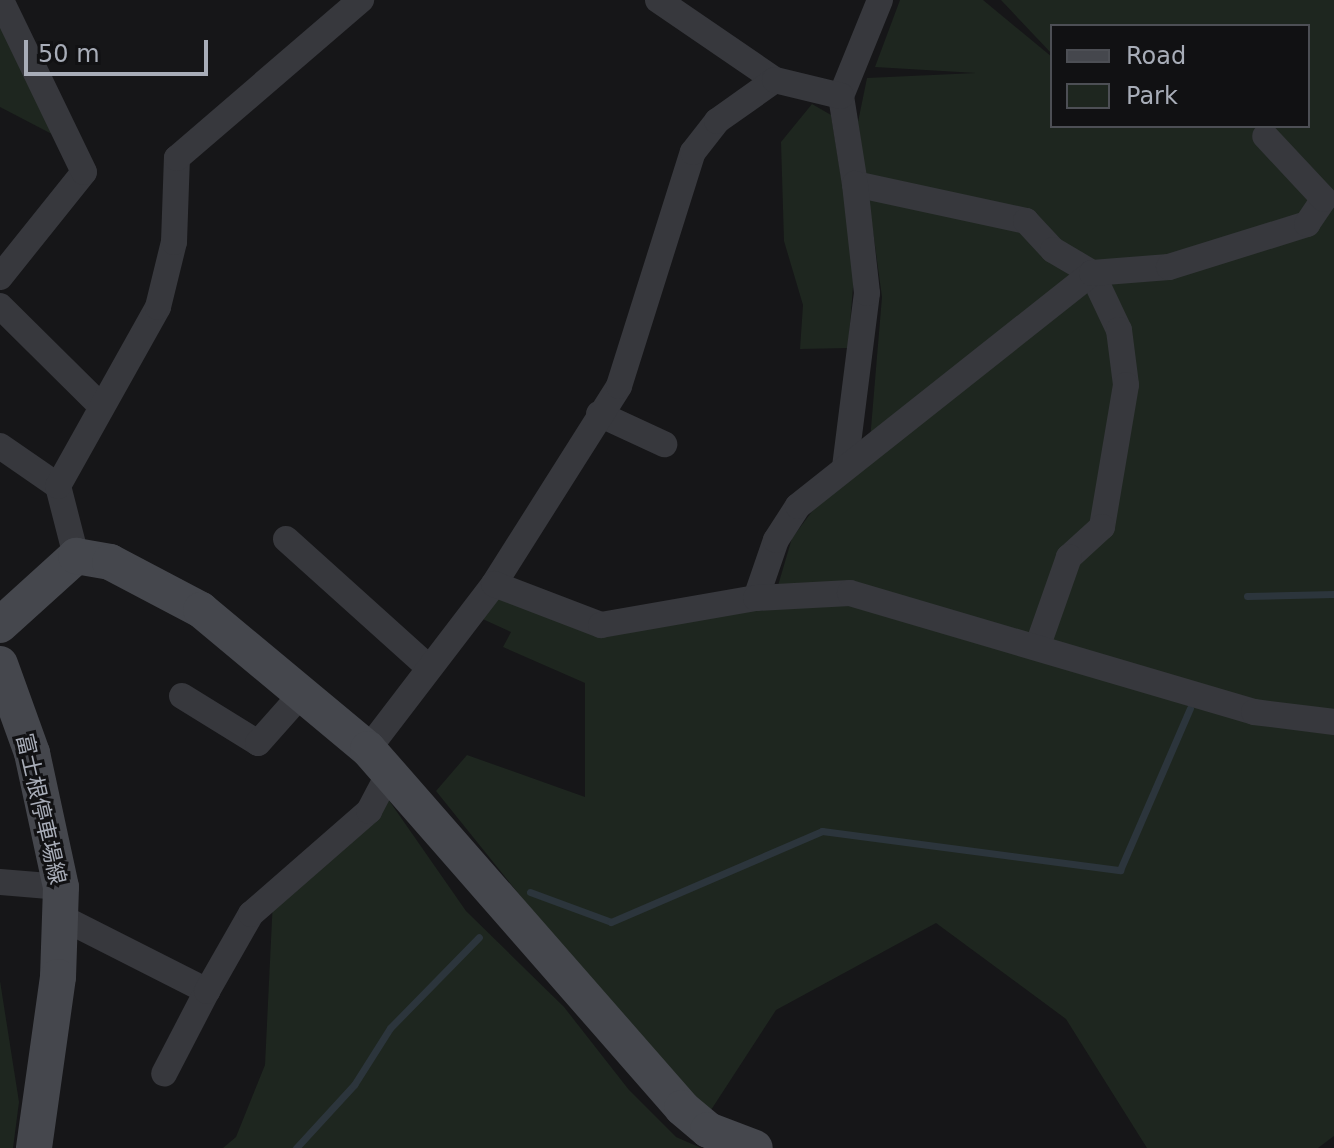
<!DOCTYPE html>
<html>
<head>
<meta charset="utf-8">
<style>
	body { margin:0 }
	#map { position:relative; width:1334px; height:1148px; overflow:hidden; background:#161618; font-family:"DejaVu Sans","Noto Sans JP",sans-serif }
	div>[style] { position:absolute }
	.green>* { inset:0; background:#1e261f }
	.stream>* { height:7px; margin:-3.5px; padding:0 3.5px; transform-origin:3.5px; border-radius:3.5px; background:#2c353c }
	.street>* { height:26px; margin:-13px; padding:0 13px; transform-origin:13px; border-radius:13px; background:#37383d }
	.secondary>* { height:36px; margin:-18px; padding:0 18px; transform-origin:18px; border-radius:18px; background:#45474d }
	span { translate:-50% -50%; white-space:nowrap; text-align:center; line-height:1.15; -webkit-text-stroke:6px #111113; paint-order:stroke }
	.street-label { font-size:22px; color:#a8adb8 }
	.legend { position:absolute; left:1050px; top:24px; width:260px; height:104px; box-sizing:border-box; background:#111113; border:2px solid #4d4f55; margin:0; padding:10px 14px; list-style:none; font-size:24px; color:#a8adb8 }
	.legend li { display:flex; align-items:center; gap:16px; height:40px }
	.legend b { width:40px; border:2px solid #4d4f55 }
	.scale { position:absolute; left:24px; top:40px; width:184px; height:36px; box-sizing:border-box; border:4px solid #a8adb8; border-top:0; padding-left:10px; font-size:24px; line-height:28px; white-space:nowrap; color:#a8adb8; -webkit-text-stroke:6px #111113; paint-order:stroke }
</style>
</head>
<body>
<div id="map">
	<div class="green">
		<i style="clip-path:polygon(0 0,71px 144px,0 107px)"></i>
		<i style="clip-path:polygon(900px 0,983px 0,1052px 57px,1052px 126px,1308px 126px,1308px 26px,1052px 26px,1052px 54px,1001px 0,1334px 0,1334px 1136px,1318px 1148px,1147px 1148px,1066px 1019px,936px 923px,776px 1010px,711px 1110px,651px 1058px,436px 791px,467px 755px,585px 797px,585px 683px,503px 647px,511px 632px,476px 616px,494px 584px,571px 619px,777px 589px,792px 538px,819px 502px,868px 464px,882px 297px,858px 122px,867px 78px,976px 73px,875px 67px)"></i>
		<i style="clip-path:polygon(812px 104px,831px 115px,855px 263px,848px 348px,800px 349px,803px 305px,784px 241px,781px 142px)"></i>
		<i style="clip-path:polygon(381px 789px,466px 911px,564px 1007px,629px 1090px,676px 1137px,701px 1148px,223px 1148px,236px 1137px,265px 1065px,273px 899px)"></i>
		<i style="clip-path:polygon(0 981px,19px 1102px,13px 1148px,0 1148px)"></i>
	</div>
	<div class="stream">
		<i style="left:1247px;top:596px;width:87px;rotate:-1.3deg"></i>
		<i style="left:530px;top:892px;width:86px;rotate:20.3deg"></i>
		<i style="left:611px;top:922px;width:230px;rotate:-23.3deg"></i>
		<i style="left:822px;top:831px;width:301px;rotate:7.5deg"></i>
		<i style="left:1120px;top:870px;width:176px;rotate:-66.6deg"></i>
		<i style="left:296px;top:1148px;width:86px;rotate:-47.4deg"></i>
		<i style="left:354px;top:1085px;width:67px;rotate:-57.7deg"></i>
		<i style="left:390px;top:1028px;width:127px;rotate:-45.6deg"></i>
	</div>
	<div class="street">
		<i style="left:658px;top:0;width:142px;rotate:34.4deg"></i>
		<i style="left:880px;top:0;width:104px;rotate:112.1deg"></i>
		<i style="left:841px;top:96px;width:89px;rotate:81deg"></i>
		<i style="left:855px;top:184px;width:175px;rotate:12.2deg"></i>
		<i style="left:1026px;top:221px;width:40px;rotate:47deg"></i>
		<i style="left:1053px;top:250px;width:45px;rotate:30.5deg"></i>
		<i style="left:1092px;top:273px;width:63px;rotate:64.7deg"></i>
		<i style="left:1119px;top:330px;width:55px;rotate:82.7deg"></i>
		<i style="left:1126px;top:385px;width:144px;rotate:99.6deg"></i>
		<i style="left:1102px;top:527px;width:45px;rotate:137.7deg"></i>
		<i style="left:1069px;top:557px;width:93px;rotate:109.4deg"></i>
		<i style="left:0;top:277px;width:134px;rotate:-51.3deg"></i>
		<i style="left:84px;top:172px;width:191px;rotate:-115.8deg"></i>
		<i style="left:0;top:306px;width:141px;rotate:44.7deg"></i>
		<i style="left:599px;top:414px;width:72px;rotate:24.8deg"></i>
		<i style="left:0;top:446px;width:70px;rotate:34.6deg"></i>
		<i style="left:845px;top:467px;width:175px;rotate:-82.8deg"></i>
		<i style="left:867px;top:293px;width:110px;rotate:-96.3deg"></i>
		<i style="left:286px;top:539px;width:190px;rotate:42deg"></i>
		<i style="left:76px;top:556px;width:72px;rotate:-104.4deg"></i>
		<i style="left:58px;top:486px;width:205px;rotate:-60.8deg"></i>
		<i style="left:158px;top:307px;width:67px;rotate:-76.2deg"></i>
		<i style="left:174px;top:242px;width:84px;rotate:-88deg"></i>
		<i style="left:177px;top:158px;width:243px;rotate:-40.7deg"></i>
		<i style="left:494px;top:584px;width:234px;rotate:-57.7deg"></i>
		<i style="left:619px;top:386px;width:245px;rotate:-72.5deg"></i>
		<i style="left:693px;top:152px;width:39px;rotate:-52deg"></i>
		<i style="left:717px;top:121px;width:71px;rotate:-35.3deg"></i>
		<i style="left:775px;top:80px;width:68px;rotate:13.6deg"></i>
		<i style="left:756px;top:598px;width:61px;rotate:-71deg"></i>
		<i style="left:776px;top:540px;width:40px;rotate:-57.1deg"></i>
		<i style="left:798px;top:506px;width:375px;rotate:-38.4deg"></i>
		<i style="left:1092px;top:273px;width:77px;rotate:-4.5deg"></i>
		<i style="left:1169px;top:267px;width:145px;rotate:-17.3deg"></i>
		<i style="left:1307px;top:224px;width:30px;rotate:-56deg"></i>
		<i style="left:1324px;top:199px;width:86px;rotate:-133.1deg"></i>
		<i style="left:182px;top:696px;width:89px;rotate:31.7deg"></i>
		<i style="left:258px;top:743px;width:62px;rotate:-48.3deg"></i>
		<i style="left:368px;top:749px;width:208px;rotate:-52.6deg"></i>
		<i style="left:494px;top:584px;width:115px;rotate:21deg"></i>
		<i style="left:601px;top:625px;width:157px;rotate:-9.9deg"></i>
		<i style="left:756px;top:598px;width:94px;rotate:-3deg"></i>
		<i style="left:850px;top:593px;width:421px;rotate:16.4deg"></i>
		<i style="left:1254px;top:712px;width:81px;rotate:7.1deg"></i>
		<i style="left:0;top:882px;width:61px;rotate:4.7deg"></i>
		<i style="left:61px;top:917px;width:164px;rotate:26.9deg"></i>
		<i style="left:207px;top:991px;width:93px;rotate:117.4deg"></i>
		<i style="left:207px;top:991px;width:89px;rotate:-60.3deg"></i>
		<i style="left:251px;top:914px;width:157px;rotate:-41.1deg"></i>
		<i style="left:369px;top:811px;width:43px;rotate:-62.2deg"></i>
	</div>
	<div class="secondary">
		<i style="left:0;top:625px;width:103px;rotate:-42.2deg"></i>
		<i style="left:76px;top:556px;width:35px;rotate:10deg"></i>
		<i style="left:110px;top:562px;width:103px;rotate:27.8deg"></i>
		<i style="left:201px;top:610px;width:217px;rotate:39.8deg"></i>
		<i style="left:368px;top:749px;width:477px;rotate:48.8deg"></i>
		<i style="left:682px;top:1108px;width:34px;rotate:40deg"></i>
		<i style="left:708px;top:1130px;width:50px;rotate:21deg"></i>
		<i style="left:0;top:664px;width:95px;rotate:70.2deg"></i>
		<i style="left:32px;top:753px;width:137px;rotate:77.8deg"></i>
		<i style="left:61px;top:887px;width:90px;rotate:91.9deg"></i>
		<i style="left:58px;top:977px;width:173px;rotate:98deg"></i>
	</div>
	<div class="street-label">
		<span style="left:41px;top:809px;rotate:77deg">富士根停車場線</span>
	</div>
	<ul class="legend">
	<li><b style="height:10px;background:#45474d"></b>Road</li>
	<li><b style="height:22px;background:#1e261f"></b>Park</li>
	</ul>
	<div class="scale">50 m</div>
</div>
</body>
</html>
